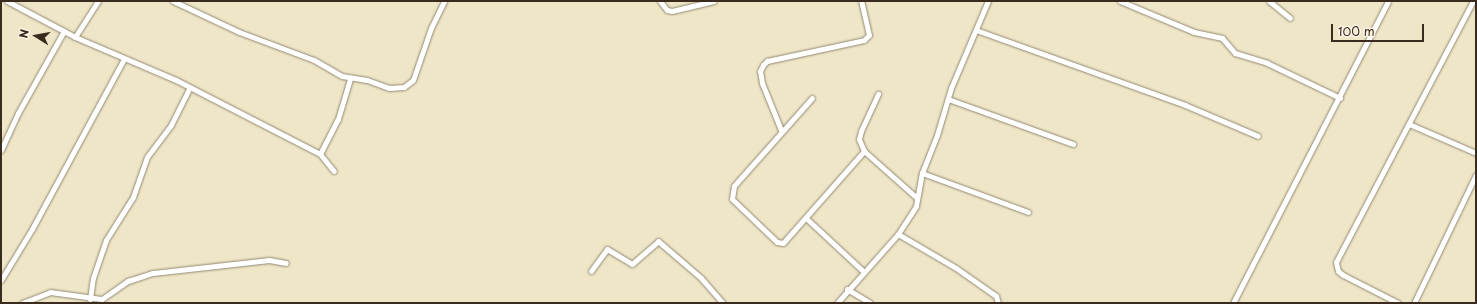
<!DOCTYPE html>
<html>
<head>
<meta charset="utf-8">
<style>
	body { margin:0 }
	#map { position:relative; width:1477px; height:304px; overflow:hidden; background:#eee6c7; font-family:"Playpen Sans",sans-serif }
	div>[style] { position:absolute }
	.roads { filter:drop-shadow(0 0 1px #948872) drop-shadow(0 0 1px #948872) }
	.minor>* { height:5px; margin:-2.5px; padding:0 2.5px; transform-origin:2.5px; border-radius:2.5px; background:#fff }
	span { translate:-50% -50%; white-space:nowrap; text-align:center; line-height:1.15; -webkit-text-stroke:3px #fcf5e5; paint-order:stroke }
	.frame { position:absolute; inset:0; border:2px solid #3b2a1e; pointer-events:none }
	.north { position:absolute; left:16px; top:16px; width:40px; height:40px; -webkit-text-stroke:3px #fcf5e5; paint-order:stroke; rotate:281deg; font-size:11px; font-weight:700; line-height:16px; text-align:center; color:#3b2a1e }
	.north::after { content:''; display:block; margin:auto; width:14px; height:18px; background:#3b2a1e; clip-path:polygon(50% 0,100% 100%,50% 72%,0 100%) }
	.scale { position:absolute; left:1331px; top:24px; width:93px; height:18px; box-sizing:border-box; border:2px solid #3b2a1e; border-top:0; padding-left:5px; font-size:12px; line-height:14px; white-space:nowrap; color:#3b2a1e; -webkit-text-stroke:3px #fcf5e5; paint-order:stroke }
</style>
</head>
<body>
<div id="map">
	<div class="roads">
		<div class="minor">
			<i style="left:7px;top:1px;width:77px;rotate:27.9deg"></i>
			<i style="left:75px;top:37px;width:110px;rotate:23.1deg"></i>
			<i style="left:176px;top:80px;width:162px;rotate:27.2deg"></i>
			<i style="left:320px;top:154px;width:22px;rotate:51deg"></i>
			<i style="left:173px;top:1px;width:73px;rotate:25.2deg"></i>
			<i style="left:239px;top:32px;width:80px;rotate:20.5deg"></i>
			<i style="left:314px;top:60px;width:32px;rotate:30deg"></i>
			<i style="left:342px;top:76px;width:25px;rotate:9deg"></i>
			<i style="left:367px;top:80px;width:23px;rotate:20deg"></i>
			<i style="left:389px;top:88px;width:15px;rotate:-4deg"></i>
			<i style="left:404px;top:87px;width:11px;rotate:-38deg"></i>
			<i style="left:413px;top:80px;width:55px;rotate:-70.9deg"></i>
			<i style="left:431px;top:28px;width:30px;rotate:-64deg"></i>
			<i style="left:660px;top:1px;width:11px;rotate:52deg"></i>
			<i style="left:667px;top:10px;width:5px;rotate:11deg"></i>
			<i style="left:672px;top:11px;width:43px;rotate:-13.4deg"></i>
			<i style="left:1120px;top:1px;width:80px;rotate:22.7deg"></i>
			<i style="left:1194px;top:32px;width:29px;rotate:12deg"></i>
			<i style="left:1222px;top:38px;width:20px;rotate:49deg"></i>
			<i style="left:1235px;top:53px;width:34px;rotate:17deg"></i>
			<i style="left:1267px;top:63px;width:81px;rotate:25.6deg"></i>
			<i style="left:1269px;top:1px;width:27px;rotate:39deg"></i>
			<i style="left:976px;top:30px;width:222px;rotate:19.7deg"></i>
			<i style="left:1185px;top:105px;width:79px;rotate:23deg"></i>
			<i style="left:75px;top:37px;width:43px;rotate:-57.4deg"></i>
			<i style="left:812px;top:98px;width:118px;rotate:131.6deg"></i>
			<i style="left:734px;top:186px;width:13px;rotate:99deg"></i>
			<i style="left:732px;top:199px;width:62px;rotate:43.7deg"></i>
			<i style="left:777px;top:242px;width:6px;rotate:9deg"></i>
			<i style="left:783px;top:243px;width:123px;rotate:-48.6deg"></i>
			<i style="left:864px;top:151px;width:71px;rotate:41.6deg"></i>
			<i style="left:948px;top:99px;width:133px;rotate:19.8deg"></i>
			<i style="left:1409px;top:124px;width:73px;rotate:23.4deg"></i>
			<i style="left:781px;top:130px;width:51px;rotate:-112deg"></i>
			<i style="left:762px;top:83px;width:12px;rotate:-99deg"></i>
			<i style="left:760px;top:71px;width:7px;rotate:-63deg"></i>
			<i style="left:763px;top:65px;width:6px;rotate:-45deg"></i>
			<i style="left:767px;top:61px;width:99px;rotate:-12.2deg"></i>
			<i style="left:864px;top:40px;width:7px;rotate:-45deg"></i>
			<i style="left:869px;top:35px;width:35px;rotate:-103deg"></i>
			<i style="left:1px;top:150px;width:41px;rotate:-65.3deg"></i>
			<i style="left:18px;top:113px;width:94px;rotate:-60.7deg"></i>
			<i style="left:864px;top:151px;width:13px;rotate:-113deg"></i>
			<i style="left:859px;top:139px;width:8px;rotate:-76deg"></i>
			<i style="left:861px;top:131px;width:41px;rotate:-65.3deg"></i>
			<i style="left:320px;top:154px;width:39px;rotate:-63deg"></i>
			<i style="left:338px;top:119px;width:42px;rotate:-73.3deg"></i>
			<i style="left:922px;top:173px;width:113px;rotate:20.2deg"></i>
			<i style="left:807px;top:219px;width:78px;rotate:42.9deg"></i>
			<i style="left:898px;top:234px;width:67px;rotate:30.4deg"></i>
			<i style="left:956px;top:268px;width:49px;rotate:35deg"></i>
			<i style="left:996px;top:296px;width:7px;rotate:74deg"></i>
			<i style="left:591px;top:271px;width:27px;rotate:-54deg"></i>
			<i style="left:607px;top:249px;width:29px;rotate:31deg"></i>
			<i style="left:632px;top:264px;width:35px;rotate:-41deg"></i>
			<i style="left:658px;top:241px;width:57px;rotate:40.7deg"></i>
			<i style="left:701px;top:278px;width:33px;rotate:49deg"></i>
			<i style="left:1px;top:280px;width:60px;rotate:-58.7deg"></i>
			<i style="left:32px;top:229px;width:193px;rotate:-61.6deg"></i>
			<i style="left:847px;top:289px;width:27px;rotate:31deg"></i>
			<i style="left:90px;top:299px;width:21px;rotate:-82deg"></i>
			<i style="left:93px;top:278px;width:40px;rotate:-71.1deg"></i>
			<i style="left:106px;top:240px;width:51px;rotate:-57.9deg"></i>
			<i style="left:133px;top:197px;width:42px;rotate:-70.7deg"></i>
			<i style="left:147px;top:157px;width:40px;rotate:-53deg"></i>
			<i style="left:171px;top:125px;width:42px;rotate:-63.4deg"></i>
			<i style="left:22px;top:303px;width:30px;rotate:-21deg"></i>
			<i style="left:50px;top:292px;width:52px;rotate:7.7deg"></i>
			<i style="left:102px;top:299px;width:32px;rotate:-35deg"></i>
			<i style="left:128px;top:281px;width:26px;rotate:-18deg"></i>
			<i style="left:153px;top:273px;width:117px;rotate:-6.4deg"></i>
			<i style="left:269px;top:260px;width:17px;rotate:10deg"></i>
			<i style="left:837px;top:303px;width:92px;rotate:-48.5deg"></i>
			<i style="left:898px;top:234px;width:33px;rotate:-57deg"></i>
			<i style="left:916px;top:206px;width:34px;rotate:-80deg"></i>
			<i style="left:922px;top:173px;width:41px;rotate:-68.5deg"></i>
			<i style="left:937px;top:135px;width:49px;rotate:-73.4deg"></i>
			<i style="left:951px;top:88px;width:95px;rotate:-67deg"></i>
			<i style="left:1233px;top:303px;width:339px;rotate:-62.8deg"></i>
			<i style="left:1398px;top:303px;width:62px;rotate:-153deg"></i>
			<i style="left:1343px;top:275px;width:6px;rotate:-141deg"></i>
			<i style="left:1338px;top:271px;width:9px;rotate:-103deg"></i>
			<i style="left:1336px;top:262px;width:295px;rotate:-62.3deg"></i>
			<i style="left:1414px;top:303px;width:142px;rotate:-64.2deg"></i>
		</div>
	</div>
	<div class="frame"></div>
	<div class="north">N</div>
	<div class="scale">100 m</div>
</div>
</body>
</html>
